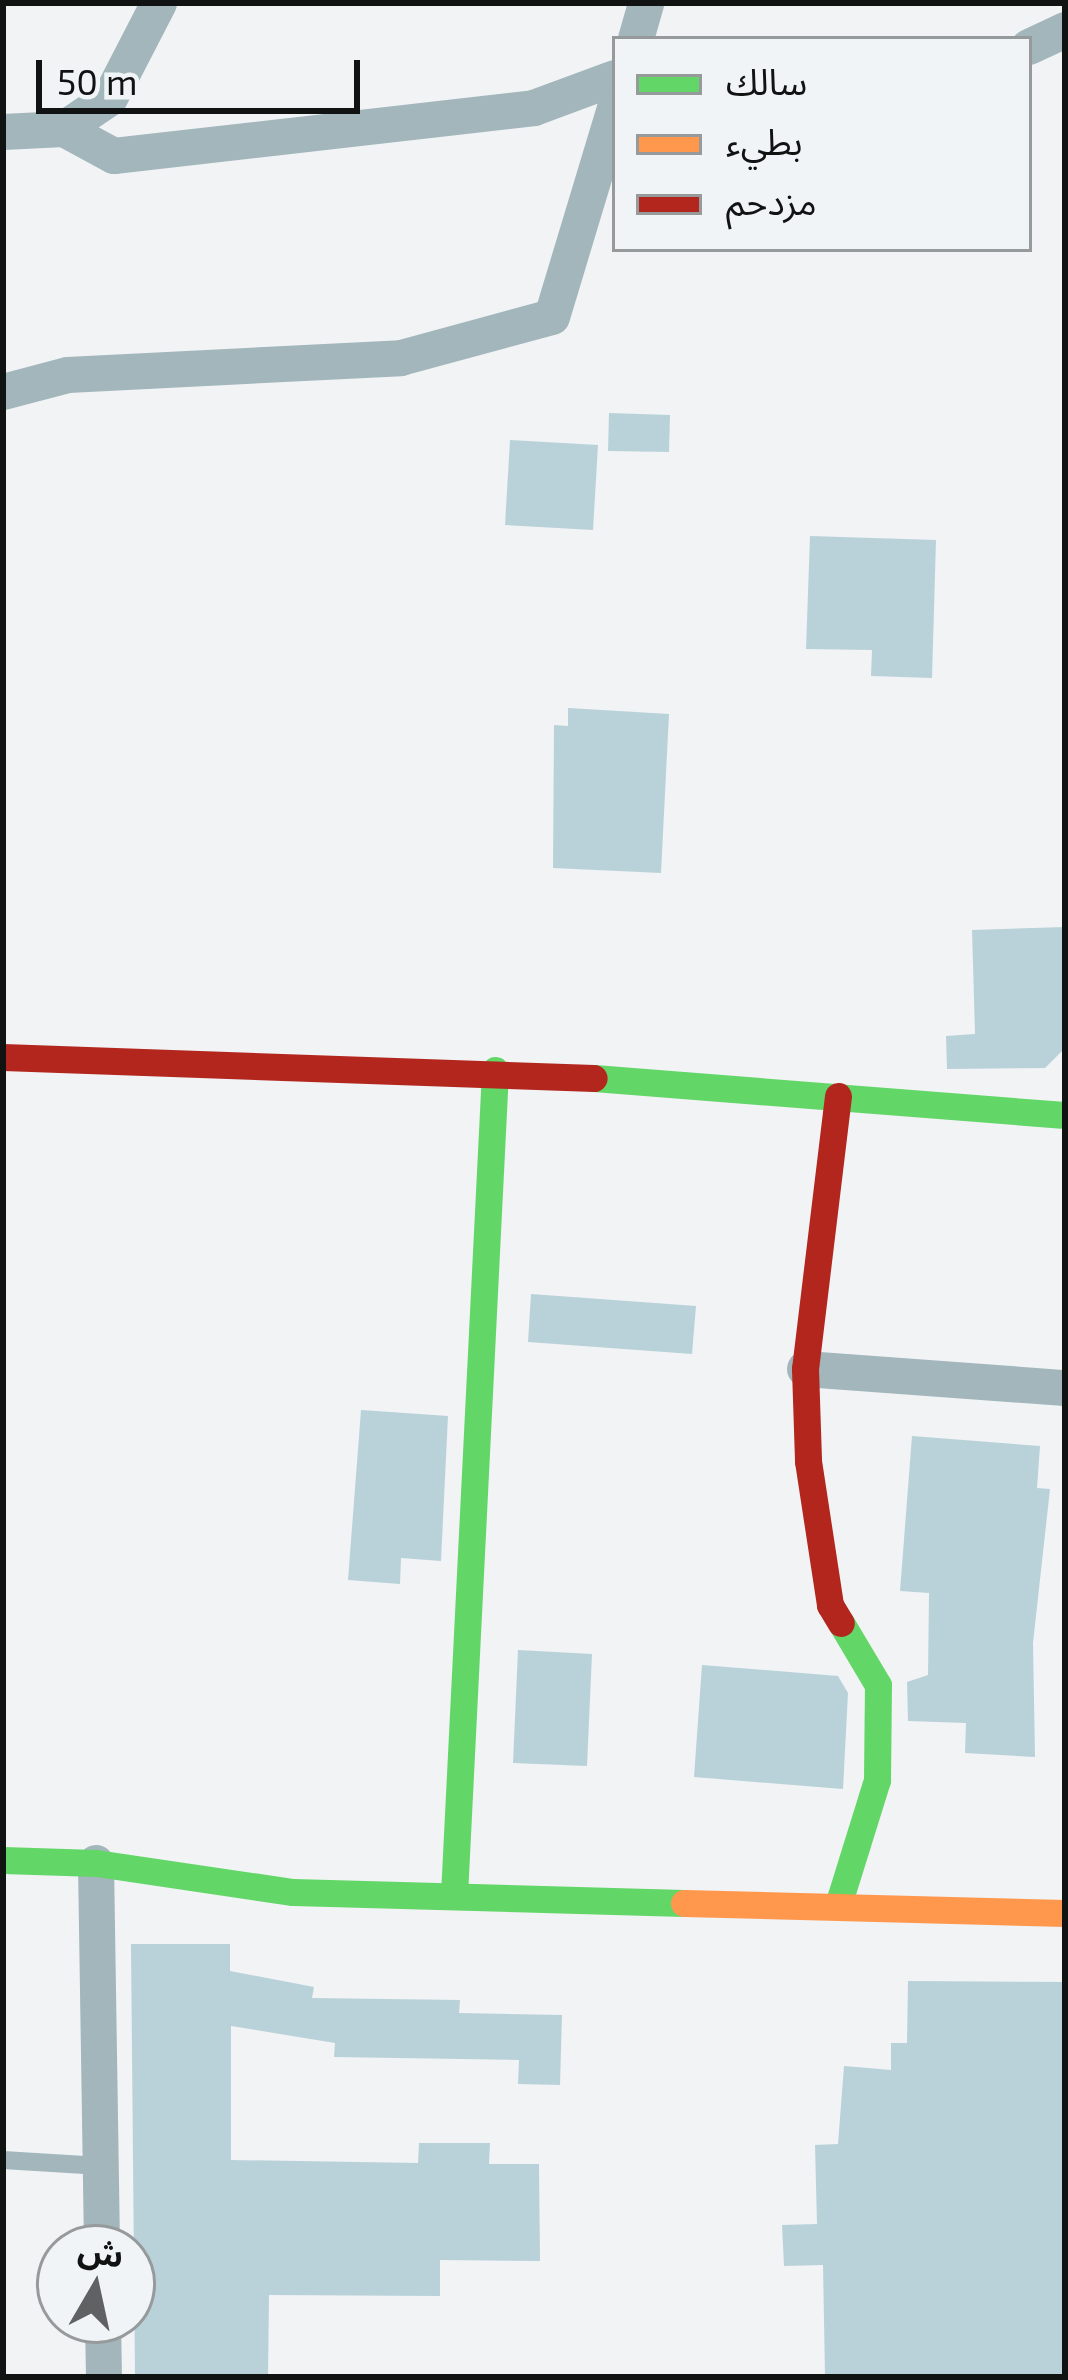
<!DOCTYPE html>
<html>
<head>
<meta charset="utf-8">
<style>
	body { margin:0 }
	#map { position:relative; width:1068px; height:2380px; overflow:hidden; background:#f1f3f5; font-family:"Exo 2","Noto Sans Arabic",sans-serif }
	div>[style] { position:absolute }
	.building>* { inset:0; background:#b9d2d9 }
	.lane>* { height:18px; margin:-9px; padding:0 9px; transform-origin:9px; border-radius:9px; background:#a2b6bb }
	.street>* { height:36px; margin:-18px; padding:0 18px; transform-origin:18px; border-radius:18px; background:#a2b6bb }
	.fast>* { height:27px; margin:-13.5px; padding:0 13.5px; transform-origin:13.5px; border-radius:13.5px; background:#63d668 }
	.slow>* { height:27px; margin:-13.5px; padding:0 13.5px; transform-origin:13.5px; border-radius:13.5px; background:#ff974d }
	.jam>* { height:27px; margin:-13.5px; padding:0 13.5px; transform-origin:13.5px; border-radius:13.5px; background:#b3261e }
	span { translate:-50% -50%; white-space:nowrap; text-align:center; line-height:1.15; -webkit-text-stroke:9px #f0f4f6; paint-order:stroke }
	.frame { position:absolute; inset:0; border:6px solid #111313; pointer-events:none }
	.legend { position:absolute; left:612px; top:36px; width:420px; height:216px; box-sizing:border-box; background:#f0f4f6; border:3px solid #979a9b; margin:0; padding:15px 21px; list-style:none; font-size:36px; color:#111313 }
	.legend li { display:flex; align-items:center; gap:24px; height:60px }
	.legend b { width:60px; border:3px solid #979a9b }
	.north { position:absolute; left:36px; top:2224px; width:120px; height:120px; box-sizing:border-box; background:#f0f4f6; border:3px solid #979a9b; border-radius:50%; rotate:9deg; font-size:33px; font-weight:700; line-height:48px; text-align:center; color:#111313 }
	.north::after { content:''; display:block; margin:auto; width:42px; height:54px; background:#5f6162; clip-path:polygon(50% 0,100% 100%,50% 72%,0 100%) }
	.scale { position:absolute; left:36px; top:60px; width:324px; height:54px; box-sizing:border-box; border:6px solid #111313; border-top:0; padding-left:15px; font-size:36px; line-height:42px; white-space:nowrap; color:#111313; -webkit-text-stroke:9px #f0f4f6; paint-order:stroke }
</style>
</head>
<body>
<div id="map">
	<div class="building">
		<i style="clip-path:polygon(609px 413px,670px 415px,669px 452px,608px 451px)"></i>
		<i style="clip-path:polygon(510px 440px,598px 445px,593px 530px,505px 525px)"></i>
		<i style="clip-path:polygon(810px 536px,936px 540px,932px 678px,871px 676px,872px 650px,806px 649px)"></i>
		<i style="clip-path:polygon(568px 708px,669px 714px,661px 873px,553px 868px,554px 725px,568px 726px)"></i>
		<i style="clip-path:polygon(1065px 927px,1065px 1048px,1045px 1068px,947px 1069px,946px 1036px,975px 1034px,972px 930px)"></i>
		<i style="clip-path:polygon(531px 1294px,696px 1306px,692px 1354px,528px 1342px)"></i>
		<i style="clip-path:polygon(361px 1410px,448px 1416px,441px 1561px,401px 1558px,400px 1584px,348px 1580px)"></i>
		<i style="clip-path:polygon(912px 1436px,1040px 1446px,1037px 1488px,1050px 1489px,1033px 1643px,1035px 1757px,965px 1753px,966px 1723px,908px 1721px,907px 1682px,928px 1675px,929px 1593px,900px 1591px)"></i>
		<i style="clip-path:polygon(518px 1650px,592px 1654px,587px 1766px,513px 1763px)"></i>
		<i style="clip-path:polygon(702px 1665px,838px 1676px,848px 1693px,843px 1789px,694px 1777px)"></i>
		<i style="clip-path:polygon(131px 1944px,230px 1944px,230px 1971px,314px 1987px,312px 1998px,460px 2000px,459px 2013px,562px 2015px,560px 2085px,518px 2084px,519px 2060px,334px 2057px,335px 2043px,231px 2026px,231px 2160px,418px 2163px,419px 2143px,490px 2143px,489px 2164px,539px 2164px,540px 2261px,440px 2260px,440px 2296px,269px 2295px,268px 2377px,135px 2377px)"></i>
		<i style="clip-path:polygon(908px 1981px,1065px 1982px,1065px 2377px,825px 2377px,823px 2265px,784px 2266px,782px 2225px,817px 2224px,815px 2145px,838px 2144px,844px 2066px,891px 2070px,891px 2043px,907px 2043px)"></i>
	</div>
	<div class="lane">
		<i style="left:3px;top:2160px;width:98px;rotate:3.5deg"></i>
	</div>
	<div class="street">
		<i style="left:636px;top:39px;width:37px;rotate:-74deg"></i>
		<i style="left:1029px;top:47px;width:40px;rotate:-25deg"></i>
		<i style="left:64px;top:129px;width:57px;rotate:28.4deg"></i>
		<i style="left:114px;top:156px;width:423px;rotate:-6.5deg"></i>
		<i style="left:534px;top:108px;width:86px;rotate:-20.3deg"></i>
		<i style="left:3px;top:132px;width:61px;rotate:-2.8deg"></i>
		<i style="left:64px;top:129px;width:55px;rotate:-34deg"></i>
		<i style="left:110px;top:98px;width:107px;rotate:-62.7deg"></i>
		<i style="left:3px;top:392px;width:67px;rotate:-14.7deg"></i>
		<i style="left:68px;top:375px;width:333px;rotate:-2.9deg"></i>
		<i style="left:401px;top:358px;width:156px;rotate:-15.2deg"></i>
		<i style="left:552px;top:317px;width:218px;rotate:-73.2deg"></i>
		<i style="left:805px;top:1369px;width:261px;rotate:4.2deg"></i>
		<i style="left:96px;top:1863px;width:385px;rotate:89.1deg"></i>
		<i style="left:103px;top:2320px;width:57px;rotate:89deg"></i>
	</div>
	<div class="fast">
		<i style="left:594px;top:1078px;width:472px;rotate:4.5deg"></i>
		<i style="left:3px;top:1860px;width:93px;rotate:1.8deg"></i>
		<i style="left:96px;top:1863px;width:199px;rotate:8.4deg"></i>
		<i style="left:293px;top:1892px;width:391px;rotate:1.6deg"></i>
		<i style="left:454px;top:1895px;width:826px;rotate:-87.15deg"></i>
		<i style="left:839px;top:1902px;width:128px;rotate:-72.7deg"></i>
		<i style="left:877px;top:1780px;width:95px;rotate:-89.4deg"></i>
		<i style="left:878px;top:1685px;width:72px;rotate:-120.8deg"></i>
	</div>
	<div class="slow">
		<i style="left:684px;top:1903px;width:381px;rotate:1.5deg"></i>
	</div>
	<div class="jam">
		<i style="left:3px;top:1057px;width:591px;rotate:2.04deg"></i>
		<i style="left:838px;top:1096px;width:275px;rotate:96.9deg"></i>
		<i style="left:805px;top:1369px;width:92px;rotate:88.1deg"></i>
		<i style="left:808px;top:1461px;width:146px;rotate:81.3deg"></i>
		<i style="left:830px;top:1605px;width:21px;rotate:59deg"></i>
	</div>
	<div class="frame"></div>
	<ul class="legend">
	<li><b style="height:15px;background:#63d668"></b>سالك</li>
	<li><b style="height:15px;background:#ff974d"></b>بطيء</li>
	<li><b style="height:15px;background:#b3261e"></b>مزدحم</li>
	</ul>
	<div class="north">ش</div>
	<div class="scale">50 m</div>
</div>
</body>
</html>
